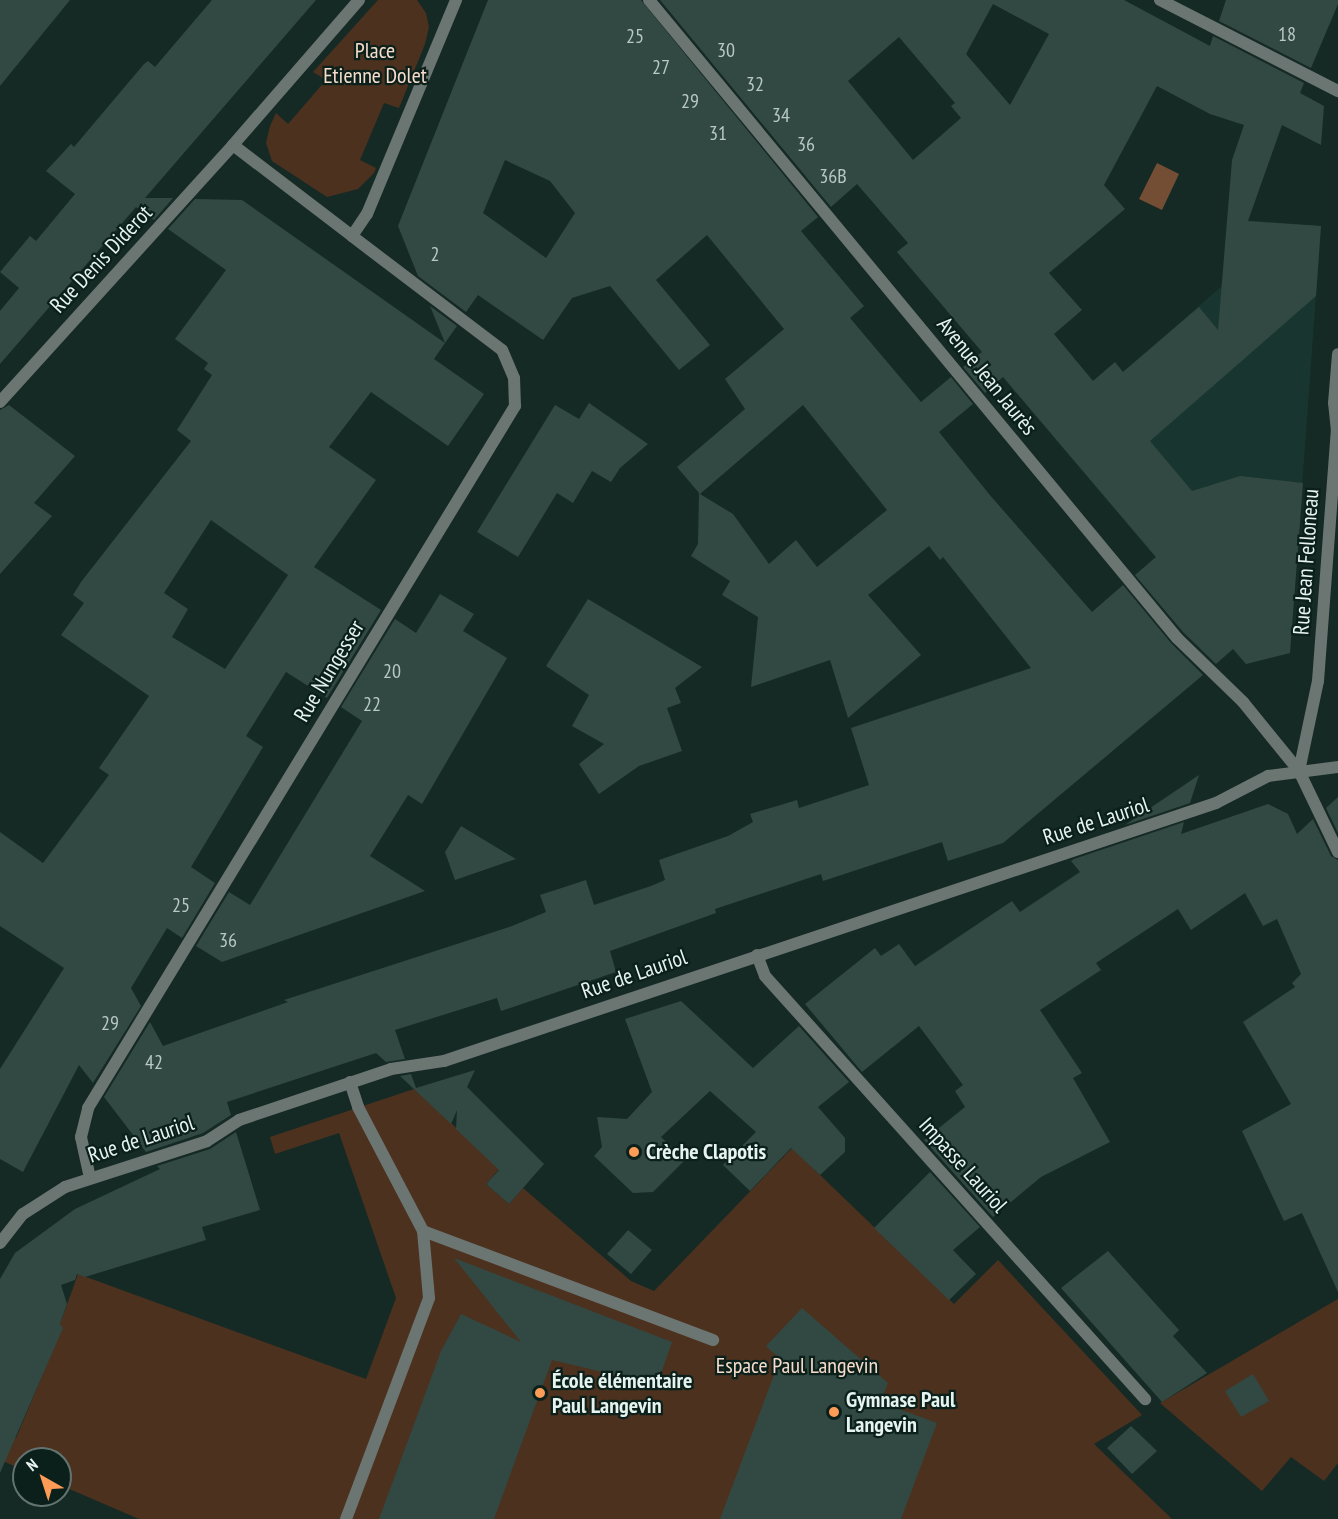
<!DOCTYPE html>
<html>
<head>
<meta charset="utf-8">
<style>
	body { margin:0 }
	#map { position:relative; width:1338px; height:1519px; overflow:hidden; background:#152a25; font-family:"PT Sans Narrow",sans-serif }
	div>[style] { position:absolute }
	.built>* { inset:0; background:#18362f }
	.green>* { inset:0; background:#4c311f }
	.water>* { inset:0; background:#744e34 }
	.building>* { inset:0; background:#324842 }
	.lane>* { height:12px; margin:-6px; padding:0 6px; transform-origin:6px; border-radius:6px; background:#6b7572 }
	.street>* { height:12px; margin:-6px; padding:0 6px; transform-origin:6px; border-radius:6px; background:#6b7572 }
	.dots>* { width:16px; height:16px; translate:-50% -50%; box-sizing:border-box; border:3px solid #0b201b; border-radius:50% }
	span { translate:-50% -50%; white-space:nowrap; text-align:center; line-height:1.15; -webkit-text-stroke:4.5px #0b201b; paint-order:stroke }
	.number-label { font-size:20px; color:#b9c8c4 }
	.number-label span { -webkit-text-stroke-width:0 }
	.park-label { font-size:22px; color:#f7dccb }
	.street-label { font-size:22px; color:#e6f3ef }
	.poi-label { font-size:22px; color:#e6f3ef; font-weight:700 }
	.left { translate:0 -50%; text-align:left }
	.north { position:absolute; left:12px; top:1447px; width:60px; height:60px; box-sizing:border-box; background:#0b201b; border:2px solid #637470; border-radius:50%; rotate:321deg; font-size:16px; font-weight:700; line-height:24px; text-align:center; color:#e6f3ef }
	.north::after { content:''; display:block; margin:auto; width:21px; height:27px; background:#fd9c56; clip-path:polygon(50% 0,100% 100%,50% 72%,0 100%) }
</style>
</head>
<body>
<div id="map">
	<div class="built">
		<i style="clip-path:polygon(1227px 219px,1321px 226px,1290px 653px,1246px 664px,1051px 434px,1236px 274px)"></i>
	</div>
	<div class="green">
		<i style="clip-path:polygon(378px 0,417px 0,426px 13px,429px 27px,425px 44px,399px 108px,384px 103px,360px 160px,376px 168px,374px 173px,358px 189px,327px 197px,272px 161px,266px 143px,270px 126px,276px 113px,288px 124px,326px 80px,313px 72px)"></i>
		<i style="clip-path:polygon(414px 1089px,500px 1168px,486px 1184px,509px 1204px,523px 1188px,631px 1281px,654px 1291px,792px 1148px,954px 1304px,998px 1260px,1142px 1415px,1094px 1444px,1172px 1519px,139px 1519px,60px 1485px,60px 1459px,24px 1459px,24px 1470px,0 1460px,0 1433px,16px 1438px,62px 1328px,60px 1324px,78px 1274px,366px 1379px,396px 1298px,339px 1133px,275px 1154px,270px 1137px)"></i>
		<i style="clip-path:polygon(1338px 1299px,1338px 1463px,1324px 1481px,1291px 1457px,1262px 1491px,1160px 1403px)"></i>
	</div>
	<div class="water">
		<i style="clip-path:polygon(1157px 163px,1179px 174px,1162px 210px,1139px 199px)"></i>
	</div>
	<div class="building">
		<i style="clip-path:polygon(0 0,70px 0,0 86px)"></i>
		<i style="clip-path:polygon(212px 0,316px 0,145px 198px,173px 198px,154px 220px,136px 207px,0 364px,0 311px,19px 288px,0 272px,30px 236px,36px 241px,75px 194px,46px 171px,71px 144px,74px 147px,144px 64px,148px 61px,155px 67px)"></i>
		<i style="clip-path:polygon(evenodd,488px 0,641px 0,818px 217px,801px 231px,864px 306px,850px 318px,921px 402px,951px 377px,973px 404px,939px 432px,989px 494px,1092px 612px,1123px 585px,1171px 643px,1203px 675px,1003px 843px,948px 861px,942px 842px,823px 881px,821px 874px,715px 909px,716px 913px,610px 951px,616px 972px,501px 1011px,497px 998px,395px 1030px,405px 1059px,386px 1062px,376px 1053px,227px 1102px,231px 1115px,203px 1133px,146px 1152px,104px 1097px,150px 1022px,163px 1046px,288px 1002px,284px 1000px,512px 926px,546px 912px,540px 895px,586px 880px,594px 905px,651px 886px,665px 880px,659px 860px,728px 836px,753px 822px,750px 814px,797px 800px,799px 808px,869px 785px,851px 728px,1031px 668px,943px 557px,940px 560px,929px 546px,868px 595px,921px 655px,848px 718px,830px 660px,751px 687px,758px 617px,722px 595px,730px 581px,691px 556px,698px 544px,699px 493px,677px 467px,745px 409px,725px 379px,784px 329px,707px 235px,656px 280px,710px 345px,679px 370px,610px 286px,572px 298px,543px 340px,478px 295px,466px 312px,418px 276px,398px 226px,488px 0,505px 160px,550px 181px,575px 213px,546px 258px,483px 213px,505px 160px,488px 0,803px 405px,887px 510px,817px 567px,796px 540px,769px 564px,733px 514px,700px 494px,803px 405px)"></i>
		<i style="clip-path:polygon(evenodd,660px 0,1124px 0,1210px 46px,1213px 36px,1304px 83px,1300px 93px,1324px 106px,1321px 145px,1282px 125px,1248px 221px,1321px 226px,1316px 296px,1150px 441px,1192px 491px,1240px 476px,1303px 483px,1290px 653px,1246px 664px,1233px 649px,1216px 664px,1183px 632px,1135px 575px,1156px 557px,1003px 377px,985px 393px,963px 367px,982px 352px,897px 252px,908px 243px,857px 184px,831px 207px,660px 0,993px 4px,1049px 34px,1010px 105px,966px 54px,993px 4px,660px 0,899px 37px,955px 103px,951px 106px,961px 118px,913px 160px,848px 81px,899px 37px,660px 0,1157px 86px,1210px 114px,1244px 125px,1232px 160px,1218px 330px,1199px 307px,1123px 372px,1115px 362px,1093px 381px,1054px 334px,1082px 310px,1049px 273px,1125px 209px,1104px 185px,1157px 86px)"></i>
		<i style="clip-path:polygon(1226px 0,1338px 0,1338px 4px,1311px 68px,1219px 21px)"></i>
		<i style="clip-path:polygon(evenodd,195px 199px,242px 200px,445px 343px,434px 359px,484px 394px,448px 446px,371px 392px,329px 447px,376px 480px,314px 567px,381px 610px,327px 698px,286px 672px,246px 736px,263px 747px,191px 867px,215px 883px,182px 938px,167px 928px,131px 988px,141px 1006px,93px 1083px,79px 1065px,23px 1172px,0 1159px,0 1069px,64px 968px,0 926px,0 832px,43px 863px,109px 775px,99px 768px,149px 696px,61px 635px,84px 603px,73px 595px,81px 582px,191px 441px,177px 430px,212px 375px,204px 369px,208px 363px,175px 339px,226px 270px,168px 229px,195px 199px,211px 520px,288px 575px,225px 669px,172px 637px,188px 609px,164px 593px,211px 520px)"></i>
		<i style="clip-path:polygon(430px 306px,457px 326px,445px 343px)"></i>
		<i style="clip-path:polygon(589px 403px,648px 444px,620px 468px,611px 482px,592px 471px,573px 503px,557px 493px,518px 557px,477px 532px,555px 405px,579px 419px)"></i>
		<i style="clip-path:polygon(9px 405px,75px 456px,34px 503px,52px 516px,0 574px,0 410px)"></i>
		<i style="clip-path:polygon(440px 594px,474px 614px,463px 631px,507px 658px,422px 804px,408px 795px,370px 856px,425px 891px,222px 962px,196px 946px,229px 892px,250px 905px,362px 721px,341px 707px,395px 619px,416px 633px)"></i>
		<i style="clip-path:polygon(588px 599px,702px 667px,675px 688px,681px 703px,667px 708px,682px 751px,639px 766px,599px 794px,579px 764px,604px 744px,572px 726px,589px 695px,546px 666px)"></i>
		<i style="clip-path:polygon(1199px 775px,1190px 803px,1125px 825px)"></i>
		<i style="clip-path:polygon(1338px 797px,1338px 833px,1326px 808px)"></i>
		<i style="clip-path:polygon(1268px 804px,1288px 814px,1297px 834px,1313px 819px,1331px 856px,1338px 860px,1338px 1292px,1302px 1213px,1284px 1221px,1242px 1131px,1291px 1104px,1243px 1022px,1295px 987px,1292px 983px,1301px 974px,1277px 919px,1263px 926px,1245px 893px,1191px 930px,1178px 909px,1096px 963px,1101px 970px,1040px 1010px,1082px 1073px,1073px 1078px,1110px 1142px,1041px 1177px,993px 1217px,924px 1140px,965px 1107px,955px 1091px,963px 1085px,919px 1026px,862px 1072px,805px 1004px,875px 948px,881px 956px,899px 944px,915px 966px,1012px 901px,1020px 912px,1080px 872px,1071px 861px,1074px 859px,1184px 822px,1181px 834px)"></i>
		<i style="clip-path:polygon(461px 826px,516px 859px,455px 880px,445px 852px)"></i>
		<i style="clip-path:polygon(681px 1001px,753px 1068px,799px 1026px,849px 1082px,818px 1107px,845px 1138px,845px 1152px,820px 1175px,791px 1148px,750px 1191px,723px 1165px,756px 1132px,710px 1091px,661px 1137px,685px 1160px,653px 1192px,633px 1193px,594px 1156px,602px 1147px,597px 1117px,627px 1119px,652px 1092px,625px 1019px)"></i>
		<i style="clip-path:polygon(475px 1070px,467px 1087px,544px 1164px,509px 1204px,486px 1184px,499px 1170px,456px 1129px,457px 1110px,451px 1124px,400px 1076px,411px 1074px,416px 1088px)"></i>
		<i style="clip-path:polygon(236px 1132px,260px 1210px,202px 1227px,206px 1240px,85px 1277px,77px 1274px,75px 1280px,61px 1285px,67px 1304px,60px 1324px,63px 1328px,0 1473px,0 1279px,15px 1253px,75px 1209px,160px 1169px,157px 1166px,210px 1149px)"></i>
		<i style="clip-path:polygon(930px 1172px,980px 1227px,953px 1250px,976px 1274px,949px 1300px,874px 1228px)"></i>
		<i style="clip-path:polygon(628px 1230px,652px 1250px,631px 1274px,607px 1254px)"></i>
		<i style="clip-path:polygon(1108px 1251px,1179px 1330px,1173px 1336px,1207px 1373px,1162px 1402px,1061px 1288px)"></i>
		<i style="clip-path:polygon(454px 1258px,672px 1342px,657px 1385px,552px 1360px,494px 1519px,379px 1519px,441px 1351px,461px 1314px,521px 1342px)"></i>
		<i style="clip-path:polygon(802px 1308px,888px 1383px,880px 1402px,937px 1423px,901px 1519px,720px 1519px,780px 1359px,766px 1346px)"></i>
		<i style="clip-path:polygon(1253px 1374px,1269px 1401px,1241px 1417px,1225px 1391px)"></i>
		<i style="clip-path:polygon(1131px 1426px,1157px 1451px,1132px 1474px,1107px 1448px)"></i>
	</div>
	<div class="lane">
		<i style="left:350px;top:1082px;width:26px;rotate:72deg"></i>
		<i style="left:358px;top:1107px;width:140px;rotate:62.3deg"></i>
		<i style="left:423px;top:1231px;width:310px;rotate:20.6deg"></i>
		<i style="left:346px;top:1519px;width:236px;rotate:-69.4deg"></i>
		<i style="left:429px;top:1298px;width:67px;rotate:-95.1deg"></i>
	</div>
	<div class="street">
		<i style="left:359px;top:0;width:192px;rotate:131deg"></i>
		<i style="left:233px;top:145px;width:150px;rotate:37.4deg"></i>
		<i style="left:352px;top:236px;width:27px;rotate:-56deg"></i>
		<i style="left:367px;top:214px;width:232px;rotate:-67.4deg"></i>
		<i style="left:649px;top:0;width:828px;rotate:50.39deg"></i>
		<i style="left:1177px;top:638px;width:92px;rotate:44.1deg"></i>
		<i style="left:1243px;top:702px;width:89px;rotate:50.9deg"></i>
		<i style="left:1299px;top:771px;width:90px;rotate:64.3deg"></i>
		<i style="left:1160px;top:0;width:200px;rotate:27.1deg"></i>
		<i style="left:0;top:402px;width:347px;rotate:-47.8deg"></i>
		<i style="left:1299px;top:771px;width:92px;rotate:-78.1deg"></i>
		<i style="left:1318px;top:681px;width:251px;rotate:-85.7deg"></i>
		<i style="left:1337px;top:431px;width:28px;rotate:-96deg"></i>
		<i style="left:1334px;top:403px;width:49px;rotate:-85.3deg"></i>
		<i style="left:757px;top:955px;width:22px;rotate:69deg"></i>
		<i style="left:765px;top:976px;width:569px;rotate:48.07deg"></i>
		<i style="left:90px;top:1178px;width:42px;rotate:-102.4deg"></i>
		<i style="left:81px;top:1137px;width:30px;rotate:-76deg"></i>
		<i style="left:88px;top:1108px;width:822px;rotate:-58.69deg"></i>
		<i style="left:515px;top:406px;width:28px;rotate:-92deg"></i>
		<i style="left:514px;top:378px;width:30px;rotate:-113deg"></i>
		<i style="left:502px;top:350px;width:188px;rotate:-142.8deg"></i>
		<i style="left:0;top:1243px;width:37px;rotate:-52deg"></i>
		<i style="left:23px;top:1214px;width:50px;rotate:-32.7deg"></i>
		<i style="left:65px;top:1187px;width:149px;rotate:-17.9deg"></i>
		<i style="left:207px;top:1141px;width:38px;rotate:-33deg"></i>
		<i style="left:239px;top:1120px;width:160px;rotate:-18.5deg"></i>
		<i style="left:391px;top:1069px;width:54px;rotate:-8.6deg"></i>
		<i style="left:444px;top:1061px;width:814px;rotate:-18.48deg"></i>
		<i style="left:1216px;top:803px;width:59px;rotate:-27.4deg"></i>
		<i style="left:1268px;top:776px;width:71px;rotate:-7.3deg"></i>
	</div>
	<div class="dots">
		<i style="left:634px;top:1152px;background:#fd9c56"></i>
		<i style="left:540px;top:1393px;background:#fd9c56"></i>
		<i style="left:834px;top:1412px;background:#fd9c56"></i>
	</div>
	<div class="number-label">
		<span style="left:1287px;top:34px">18</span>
		<span style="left:635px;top:36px">25</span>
		<span style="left:726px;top:50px">30</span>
		<span style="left:661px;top:67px">27</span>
		<span style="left:755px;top:84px">32</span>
		<span style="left:690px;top:101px">29</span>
		<span style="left:781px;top:115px">34</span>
		<span style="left:718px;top:133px">31</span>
		<span style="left:806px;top:144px">36</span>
		<span style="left:833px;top:176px">36B</span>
		<span style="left:435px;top:254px">2</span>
		<span style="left:392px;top:671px">20</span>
		<span style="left:372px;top:704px">22</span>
		<span style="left:181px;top:905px">25</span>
		<span style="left:228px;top:940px">36</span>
		<span style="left:110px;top:1023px">29</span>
		<span style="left:154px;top:1062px">42</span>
	</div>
	<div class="park-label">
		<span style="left:375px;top:63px">Place<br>Etienne Dolet</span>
		<span style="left:797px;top:1366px">Espace Paul Langevin</span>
	</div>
	<div class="street-label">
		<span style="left:101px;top:259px;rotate:-47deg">Rue Denis Diderot</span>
		<span style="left:987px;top:376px;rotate:51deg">Avenue Jean Jaurès</span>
		<span style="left:1306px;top:562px;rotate:-86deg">Rue Jean Felloneau</span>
		<span style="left:329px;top:671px;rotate:-59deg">Rue Nungesser</span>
		<span style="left:1096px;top:821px;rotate:-18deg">Rue de Lauriol</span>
		<span style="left:634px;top:974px;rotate:-19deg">Rue de Lauriol</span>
		<span style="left:141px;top:1139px;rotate:-18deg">Rue de Lauriol</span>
		<span style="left:963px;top:1165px;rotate:48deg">Impasse Lauriol</span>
	</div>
	<div class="poi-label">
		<span class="left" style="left:646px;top:1152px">Crèche Clapotis</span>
		<span class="left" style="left:552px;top:1393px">École élémentaire<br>Paul Langevin</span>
		<span class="left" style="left:846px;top:1412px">Gymnase Paul<br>Langevin</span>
	</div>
	<div class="north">N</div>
</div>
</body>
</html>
